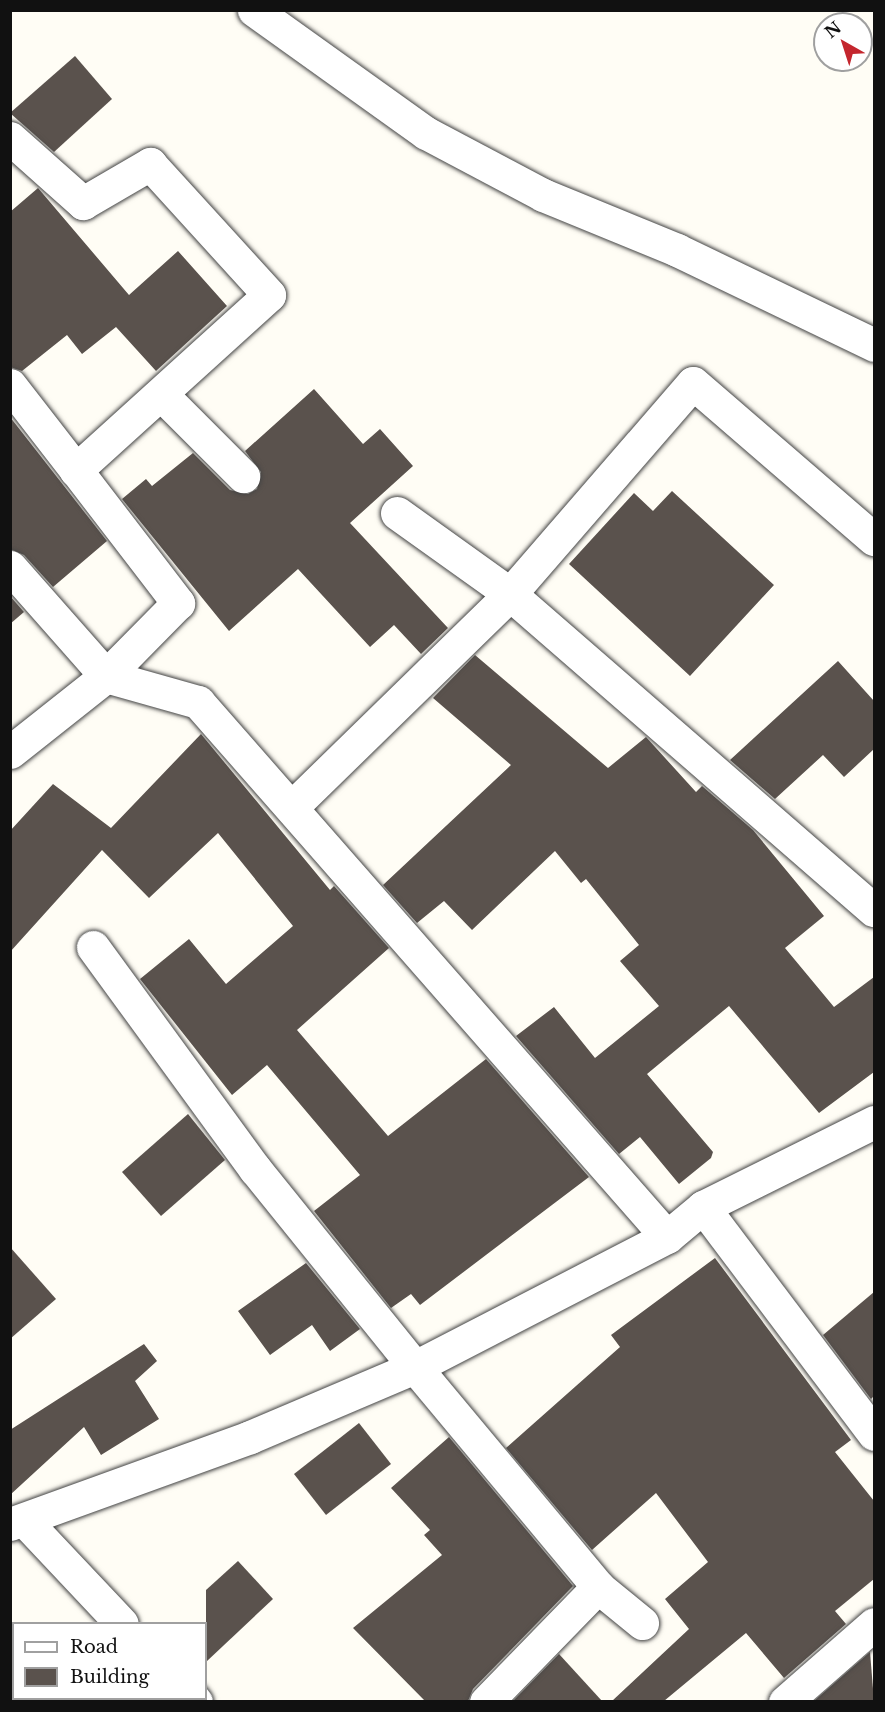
<!DOCTYPE html>
<html>
<head>
<meta charset="utf-8">
<style>
	body { margin:0 }
	#map { position:relative; width:885px; height:1712px; overflow:hidden; background:#fffdf5; font-family:"Libre Baskerville",serif }
	div>[style] { position:absolute }
	.building>* { inset:0; background:#5a524d }
	.roads { filter:drop-shadow(0 0 2px #444) drop-shadow(0 0 2px #444) }
	.minor>* { height:33px; margin:-16.5px; padding:0 16.5px; transform-origin:16.5px; border-radius:16.5px; background:#fff }
	span { translate:-50% -50%; white-space:nowrap; text-align:center; line-height:1.15; -webkit-text-stroke:6px #fff; paint-order:stroke }
	.frame { position:absolute; inset:0; border:12px solid #111; pointer-events:none }
	.legend { position:absolute; left:12px; top:1622px; width:195px; height:78px; box-sizing:border-box; background:#fff; border:2px solid #a0a0a0; margin:0; padding:8px 10px; list-style:none; font-size:18px; color:#111 }
	.legend li { display:flex; align-items:center; gap:12px; height:30px }
	.legend b { width:30px; border:2px solid #a0a0a0 }
	.north { position:absolute; left:813px; top:12px; width:60px; height:60px; box-sizing:border-box; background:#fff; border:2px solid #a0a0a0; border-radius:50%; rotate:321deg; font-size:16px; font-weight:700; line-height:24px; text-align:center; color:#111 }
	.north::after { content:''; display:block; margin:auto; width:21px; height:27px; background:#c4262e; clip-path:polygon(50% 0,100% 100%,50% 72%,0 100%) }
</style>
</head>
<body>
<div id="map">
	<div class="building">
		<i style="clip-path:polygon(75px 56px,112px 99px,54px 152px,10px 113px)"></i>
		<i style="clip-path:polygon(38px 188px,129px 295px,178px 251px,227px 306px,156px 371px,116px 327px,82px 354px,67px 335px,22px 371px,10px 367px,10px 212px)"></i>
		<i style="clip-path:polygon(314px 389px,363px 444px,380px 429px,413px 466px,350px 523px,448px 628px,421px 654px,394px 625px,370px 647px,298px 569px,229px 631px,122px 499px,146px 479px,152px 486px,193px 453px,230px 490px,248px 494px,257px 489px,261px 472px,245px 451px)"></i>
		<i style="clip-path:polygon(10px 417px,107px 541px,53px 587px,24px 555px,10px 549px)"></i>
		<i style="clip-path:polygon(672px 491px,774px 585px,690px 676px,569px 564px,634px 493px,653px 511px)"></i>
		<i style="clip-path:polygon(10px 596px,24px 612px,10px 624px)"></i>
		<i style="clip-path:polygon(475px 655px,608px 768px,646px 737px,696px 792px,702px 786px,753px 830px,824px 916px,785px 948px,834px 1007px,874px 977px,874px 1072px,819px 1113px,729px 1006px,647px 1074px,713px 1152px,711px 1158px,679px 1184px,640px 1137px,619px 1154px,516px 1036px,554px 1007px,595px 1058px,659px 1006px,620px 961px,639px 945px,586px 879px,581px 883px,555px 851px,472px 930px,444px 901px,417px 923px,383px 885px,511px 765px,433px 698px)"></i>
		<i style="clip-path:polygon(838px 661px,874px 701px,874px 749px,844px 777px,823px 755px,775px 799px,730px 760px)"></i>
		<i style="clip-path:polygon(201px 734px,330px 890px,334px 886px,389px 948px,297px 1030px,388px 1136px,486px 1059px,589px 1177px,420px 1305px,411px 1294px,391px 1308px,314px 1211px,360px 1175px,267px 1065px,232px 1095px,140px 979px,189px 939px,226px 984px,293px 926px,218px 833px,149px 898px,102px 850px,10px 952px,10px 831px,53px 784px,111px 828px)"></i>
		<i style="clip-path:polygon(188px 1114px,225px 1160px,161px 1216px,122px 1172px)"></i>
		<i style="clip-path:polygon(10px 1247px,56px 1299px,10px 1339px)"></i>
		<i style="clip-path:polygon(715px 1258px,851px 1440px,835px 1452px,874px 1501px,874px 1579px,835px 1611px,846px 1624px,784px 1678px,746px 1633px,664px 1701px,612px 1701px,689px 1629px,665px 1599px,708px 1562px,656px 1493px,592px 1550px,506px 1448px,620px 1347px,611px 1335px)"></i>
		<i style="clip-path:polygon(306px 1263px,360px 1329px,330px 1351px,312px 1325px,270px 1355px,238px 1311px)"></i>
		<i style="clip-path:polygon(874px 1292px,874px 1396px,871px 1399px,823px 1335px)"></i>
		<i style="clip-path:polygon(144px 1344px,157px 1361px,135px 1381px,159px 1419px,101px 1455px,84px 1427px,10px 1495px,10px 1430px)"></i>
		<i style="clip-path:polygon(359px 1423px,391px 1464px,326px 1515px,294px 1474px)"></i>
		<i style="clip-path:polygon(449px 1437px,573px 1586px,473px 1689px,468px 1701px,425px 1701px,353px 1628px,442px 1555px,424px 1535px,430px 1530px,391px 1488px)"></i>
		<i style="clip-path:polygon(238px 1561px,273px 1599px,206px 1662px,206px 1590px)"></i>
		<i style="clip-path:polygon(870px 1652px,874px 1701px,814px 1701px)"></i>
		<i style="clip-path:polygon(559px 1654px,602px 1701px,513px 1701px)"></i>
	</div>
	<div class="roads">
		<div class="minor">
			<i style="left:254px;top:10px;width:211px;rotate:35.6deg"></i>
			<i style="left:426px;top:133px;width:132px;rotate:27.9deg"></i>
			<i style="left:543px;top:195px;width:145px;rotate:22.3deg"></i>
			<i style="left:677px;top:250px;width:219px;rotate:25.7deg"></i>
			<i style="left:10px;top:138px;width:98px;rotate:41.7deg"></i>
			<i style="left:83px;top:203px;width:78px;rotate:-30.2deg"></i>
			<i style="left:150px;top:164px;width:177px;rotate:47.7deg"></i>
			<i style="left:269px;top:295px;width:261px;rotate:137.8deg"></i>
			<i style="left:76px;top:470px;width:168px;rotate:52.5deg"></i>
			<i style="left:178px;top:603px;width:103px;rotate:134.6deg"></i>
			<i style="left:106px;top:676px;width:122px;rotate:141.6deg"></i>
			<i style="left:10px;top:385px;width:108px;rotate:52.2deg"></i>
			<i style="left:162px;top:395px;width:115px;rotate:45deg"></i>
			<i style="left:397px;top:513px;width:139px;rotate:35.6deg"></i>
			<i style="left:510px;top:594px;width:279px;rotate:-49.1deg"></i>
			<i style="left:693px;top:383px;width:239px;rotate:40.8deg"></i>
			<i style="left:10px;top:567px;width:145px;rotate:48.6deg"></i>
			<i style="left:106px;top:676px;width:96px;rotate:15.8deg"></i>
			<i style="left:198px;top:702px;width:711px;rotate:48.76deg"></i>
			<i style="left:293px;top:806px;width:303px;rotate:-44.3deg"></i>
			<i style="left:510px;top:594px;width:482px;rotate:41deg"></i>
			<i style="left:93px;top:947px;width:275px;rotate:53.9deg"></i>
			<i style="left:255px;top:1169px;width:255px;rotate:51.1deg"></i>
			<i style="left:415px;top:1367px;width:286px;rotate:50.2deg"></i>
			<i style="left:598px;top:1587px;width:57px;rotate:39.3deg"></i>
			<i style="left:703px;top:1207px;width:284px;rotate:53deg"></i>
			<i style="left:25px;top:1521px;width:141px;rotate:46.7deg"></i>
			<i style="left:10px;top:1524px;width:255px;rotate:-19.9deg"></i>
			<i style="left:250px;top:1437px;width:179px;rotate:-23deg"></i>
			<i style="left:415px;top:1367px;width:284px;rotate:-27.3deg"></i>
			<i style="left:667px;top:1237px;width:47px;rotate:-39.8deg"></i>
			<i style="left:703px;top:1207px;width:191px;rotate:-26.4deg"></i>
			<i style="left:193px;top:1698px;width:5px;rotate:53deg"></i>
			<i style="left:486px;top:1702px;width:161px;rotate:-45.8deg"></i>
			<i style="left:785px;top:1702px;width:118px;rotate:-41.2deg"></i>
		</div>
	</div>
	<div class="frame"></div>
	<ul class="legend">
	<li><b style="height:8px;background:#fff"></b>Road</li>
	<li><b style="height:16px;background:#5a524d"></b>Building</li>
	</ul>
	<div class="north">N</div>
</div>
</body>
</html>
